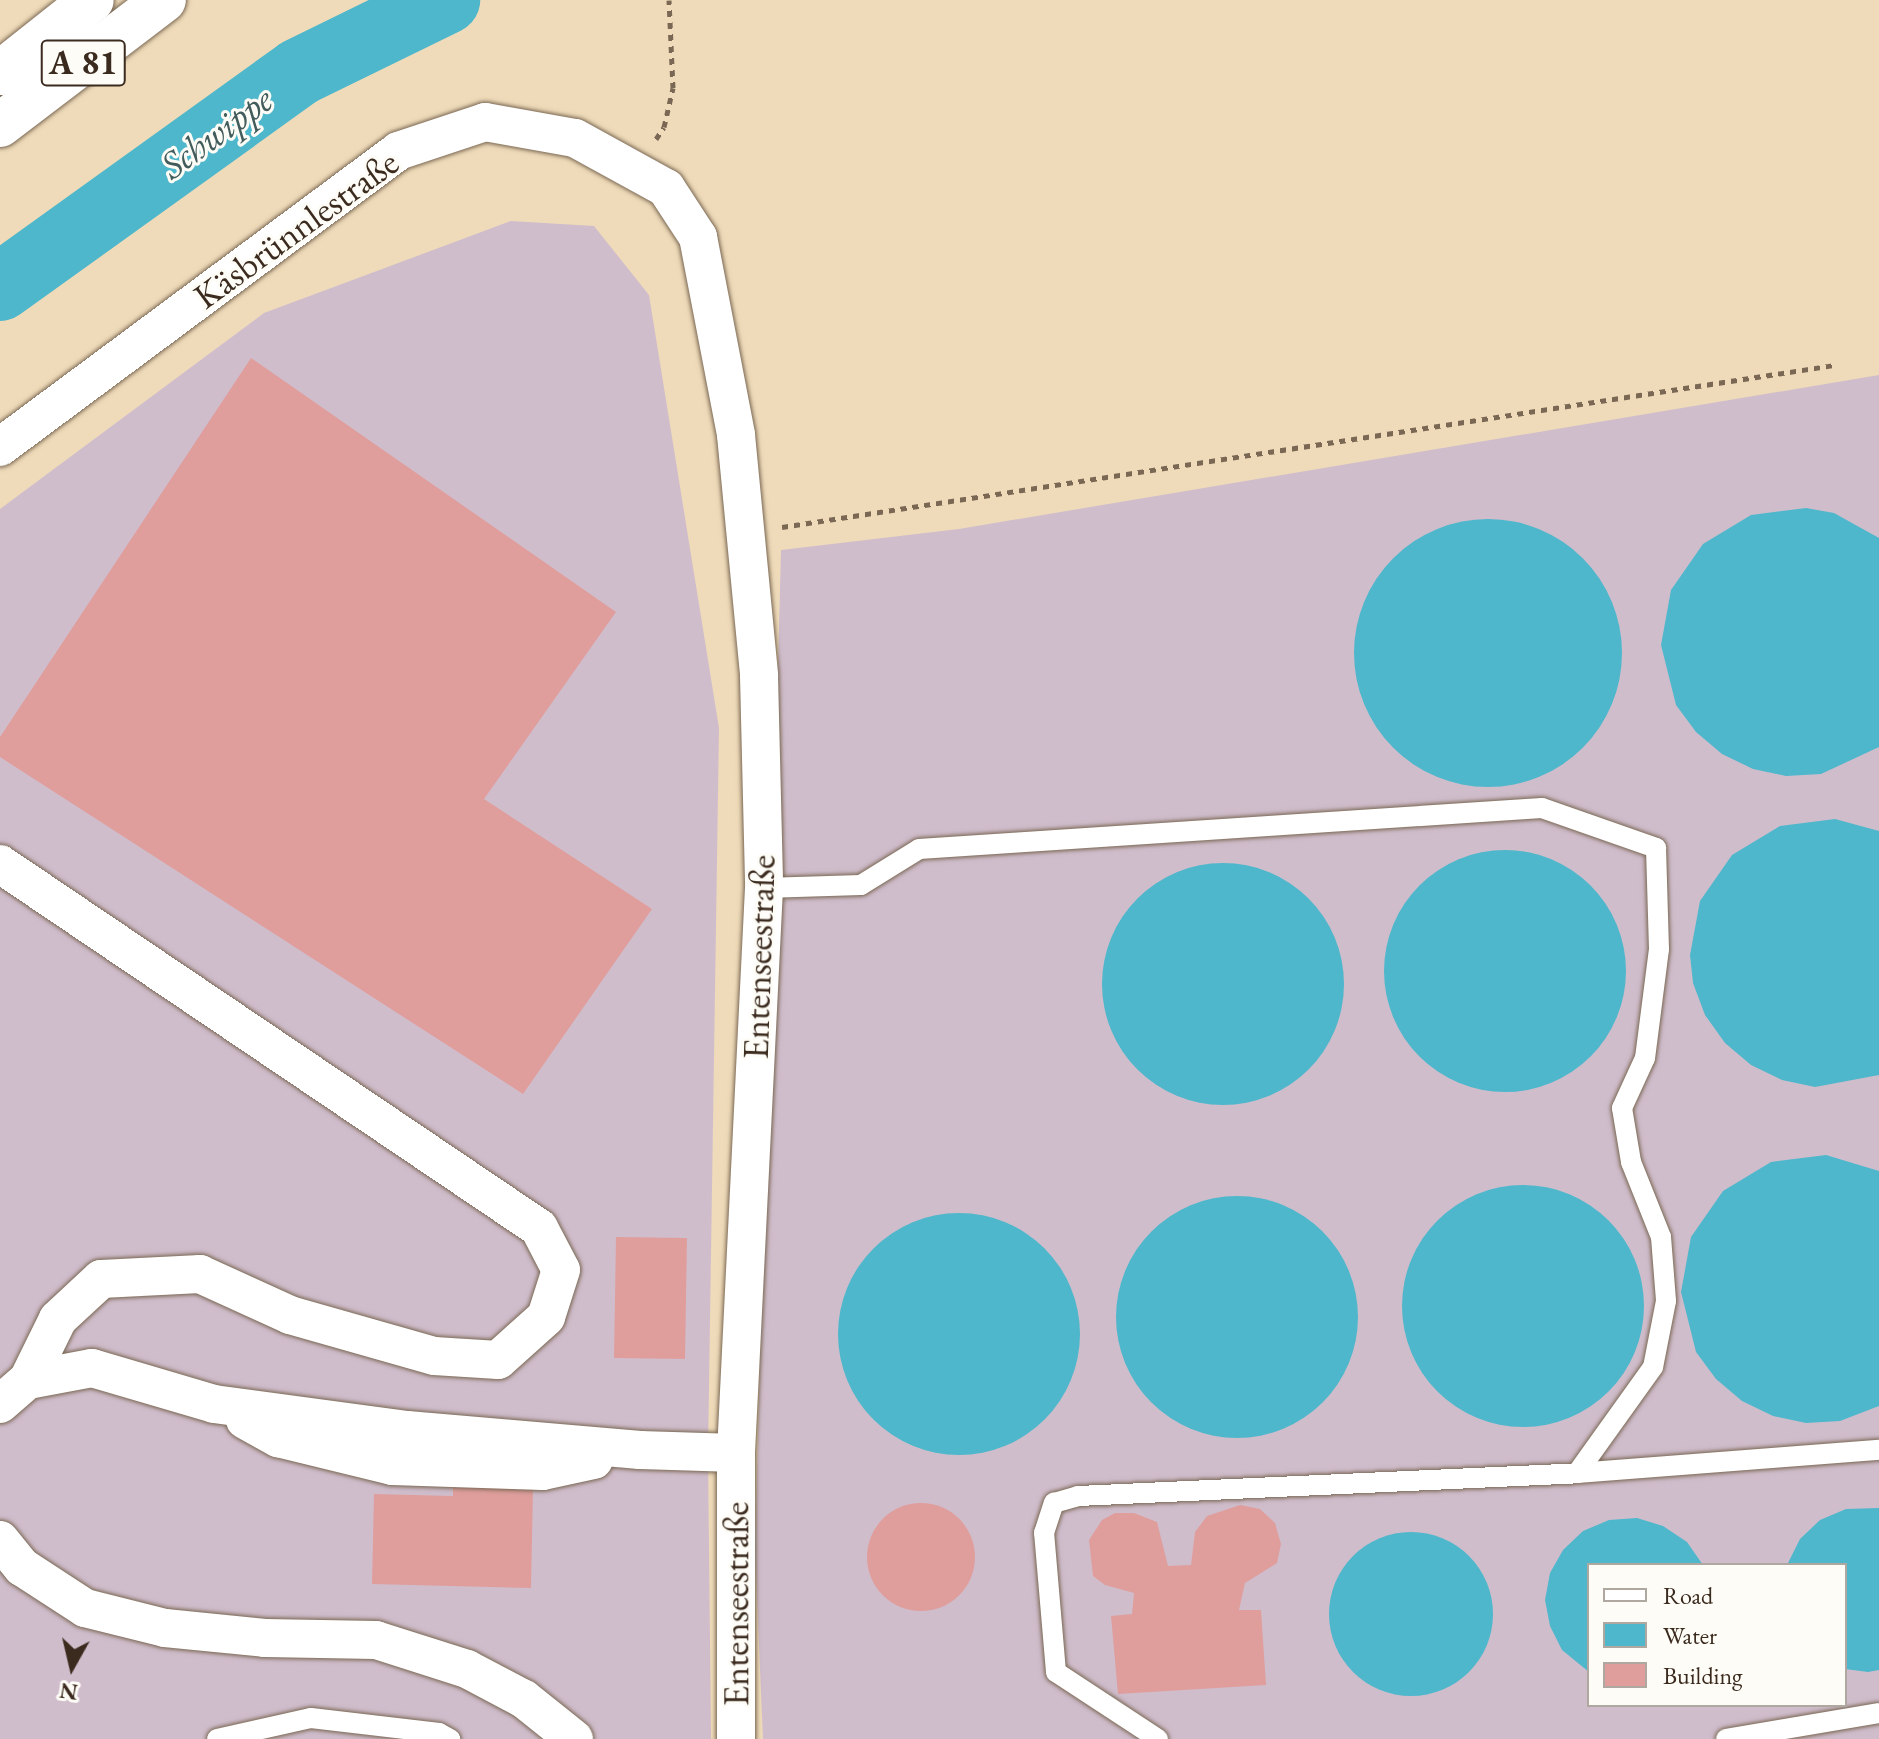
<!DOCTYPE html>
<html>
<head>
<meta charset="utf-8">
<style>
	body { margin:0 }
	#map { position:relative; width:1879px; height:1739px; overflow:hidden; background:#efdbb9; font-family:"EB Garamond",serif }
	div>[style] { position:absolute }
	.industrial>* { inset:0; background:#d0bdcc }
	.water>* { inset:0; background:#4eb7cb }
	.round { border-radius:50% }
	.river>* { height:68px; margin:-34px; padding:0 34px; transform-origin:34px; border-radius:34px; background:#4eb7cb }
	.building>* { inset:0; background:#df9e9c }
	.path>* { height:5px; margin-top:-2.5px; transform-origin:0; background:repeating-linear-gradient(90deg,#7a6854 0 6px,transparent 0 12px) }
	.roads { filter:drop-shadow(0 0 2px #7a6854) drop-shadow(0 0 2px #7a6854) }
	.lane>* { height:20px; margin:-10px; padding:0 10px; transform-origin:10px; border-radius:10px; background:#fff }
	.street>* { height:38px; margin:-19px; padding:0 19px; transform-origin:19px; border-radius:19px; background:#fff }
	.highway>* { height:44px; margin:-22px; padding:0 22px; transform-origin:22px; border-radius:22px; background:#fff }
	span { translate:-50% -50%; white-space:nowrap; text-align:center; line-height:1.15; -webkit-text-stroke:6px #fdfcf7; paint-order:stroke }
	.shield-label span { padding:2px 6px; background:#fdfcf7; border:2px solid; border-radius:6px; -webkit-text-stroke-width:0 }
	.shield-label { font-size:34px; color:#3b2a1e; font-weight:700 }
	.street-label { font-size:36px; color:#3b2a1e }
	.water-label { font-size:38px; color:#425b5b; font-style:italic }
	.legend { position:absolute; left:1587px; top:1563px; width:260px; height:144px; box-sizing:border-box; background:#fdfcf7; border:2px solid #afa8a0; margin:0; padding:10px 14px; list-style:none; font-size:24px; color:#3b2a1e }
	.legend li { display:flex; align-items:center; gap:16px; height:40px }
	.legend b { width:40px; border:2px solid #afa8a0 }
	.north { position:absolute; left:32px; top:1627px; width:80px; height:80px; -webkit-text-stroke:6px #fdfcf7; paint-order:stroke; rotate:188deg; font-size:22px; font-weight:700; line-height:32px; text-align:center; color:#3b2a1e }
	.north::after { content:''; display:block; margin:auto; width:28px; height:36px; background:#3b2a1e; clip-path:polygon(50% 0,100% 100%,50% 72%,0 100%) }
</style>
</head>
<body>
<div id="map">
	<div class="industrial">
		<i style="clip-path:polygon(511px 221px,594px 226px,649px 295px,719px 728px,708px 1452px,711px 1739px,0 1739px,0 509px,264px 313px)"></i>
		<i style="clip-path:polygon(evenodd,1879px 375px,1879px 1739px,763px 1739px,755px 1551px,781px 550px,959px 529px,1879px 375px,1589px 1565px,1845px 1565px,1845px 1705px,1589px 1705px,1589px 1565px)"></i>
	</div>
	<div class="water">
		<i style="clip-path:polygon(1806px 508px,1834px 513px,1879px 538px,1879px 747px,1821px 774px,1786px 776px,1753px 769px,1722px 754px,1696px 732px,1676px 705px,1661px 645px,1671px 590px,1703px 544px,1751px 515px)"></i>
		<i class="round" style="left:1354px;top:519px;width:268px;height:268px"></i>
		<i style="clip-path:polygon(1835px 819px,1879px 831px,1879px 1075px,1815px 1087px,1782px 1080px,1751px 1065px,1725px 1043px,1705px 1015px,1693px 983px,1690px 955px,1700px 901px,1732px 855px,1780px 826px)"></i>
		<i class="round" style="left:1384px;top:850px;width:242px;height:242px"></i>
		<i class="round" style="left:1102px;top:863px;width:242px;height:242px"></i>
		<i style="clip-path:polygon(1826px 1155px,1879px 1171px,1879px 1406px,1840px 1421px,1806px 1423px,1773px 1416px,1742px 1401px,1716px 1379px,1696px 1352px,1681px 1292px,1691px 1237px,1723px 1191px,1771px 1162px)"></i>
		<i class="round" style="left:1402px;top:1185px;width:242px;height:242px"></i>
		<i class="round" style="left:1116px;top:1196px;width:242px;height:242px"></i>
		<i class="round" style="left:838px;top:1213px;width:242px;height:242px"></i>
		<i style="clip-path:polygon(1879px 1508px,1879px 1670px,1868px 1672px,1845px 1669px,1845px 1565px,1787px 1565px,1800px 1539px,1820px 1520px,1846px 1509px)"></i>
		<i style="clip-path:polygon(1637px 1518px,1663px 1526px,1687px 1542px,1703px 1565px,1589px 1565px,1589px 1672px,1562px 1650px,1550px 1626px,1545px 1600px,1550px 1573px,1563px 1550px,1583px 1531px,1609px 1520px)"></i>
		<i class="round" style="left:1329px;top:1532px;width:164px;height:164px"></i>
	</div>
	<div class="river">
		<i style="left:0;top:287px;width:368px;rotate:-35.7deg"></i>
		<i style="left:299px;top:72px;width:164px;rotate:-26.1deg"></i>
	</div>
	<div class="building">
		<i style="clip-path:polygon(251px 358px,616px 612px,484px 799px,652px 909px,523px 1094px,0 757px,0 737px)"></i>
		<i style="clip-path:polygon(616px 1237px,687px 1238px,685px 1359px,614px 1358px)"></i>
		<i style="clip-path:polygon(453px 1487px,533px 1489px,531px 1588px,372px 1584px,374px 1494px,453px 1496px)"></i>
		<i class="round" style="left:867px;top:1503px;width:108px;height:108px"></i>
		<i style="clip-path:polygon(1240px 1505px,1260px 1509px,1275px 1523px,1281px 1544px,1277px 1563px,1245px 1583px,1239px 1610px,1261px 1610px,1266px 1685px,1118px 1694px,1111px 1616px,1132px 1614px,1134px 1593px,1105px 1585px,1093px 1576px,1089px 1540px,1102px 1520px,1115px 1513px,1134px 1513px,1157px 1522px,1168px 1566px,1191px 1565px,1195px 1532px,1207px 1516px)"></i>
	</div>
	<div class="path">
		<i style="left:656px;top:139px;width:14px;rotate:-56deg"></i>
		<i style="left:664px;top:127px;width:40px;rotate:-77deg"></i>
		<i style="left:673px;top:88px;width:88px;rotate:-92.6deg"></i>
		<i style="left:782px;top:527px;width:1064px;rotate:-8.75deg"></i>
	</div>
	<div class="roads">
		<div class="lane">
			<i style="left:764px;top:888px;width:97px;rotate:-1.8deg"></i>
			<i style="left:861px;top:885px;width:68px;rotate:-31.8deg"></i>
			<i style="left:919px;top:849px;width:624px;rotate:-3.77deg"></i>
			<i style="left:1542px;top:808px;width:121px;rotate:19.3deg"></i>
			<i style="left:1656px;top:848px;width:101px;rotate:88.3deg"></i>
			<i style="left:1659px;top:949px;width:110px;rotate:97.3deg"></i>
			<i style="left:1645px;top:1058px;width:55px;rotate:114.7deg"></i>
			<i style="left:1622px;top:1108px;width:55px;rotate:80.5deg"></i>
			<i style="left:1631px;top:1162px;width:81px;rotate:68.2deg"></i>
			<i style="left:1661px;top:1237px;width:64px;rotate:85.5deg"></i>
			<i style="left:1666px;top:1301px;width:67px;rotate:101.1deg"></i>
			<i style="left:1653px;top:1367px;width:130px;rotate:125.6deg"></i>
			<i style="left:217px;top:1739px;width:96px;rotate:-12.6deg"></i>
			<i style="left:311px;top:1718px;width:129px;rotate:6.7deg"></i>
			<i style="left:439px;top:1733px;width:13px;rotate:29deg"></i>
			<i style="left:1158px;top:1739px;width:122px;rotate:-146.7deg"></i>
			<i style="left:1056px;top:1672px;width:140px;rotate:-94.9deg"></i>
			<i style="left:1044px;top:1533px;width:32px;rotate:-72deg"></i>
			<i style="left:1054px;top:1503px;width:25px;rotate:-16deg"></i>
			<i style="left:1078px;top:1496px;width:500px;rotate:-2.6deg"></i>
			<i style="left:1577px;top:1473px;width:303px;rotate:-4.4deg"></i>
			<i style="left:1726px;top:1739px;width:155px;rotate:-9.6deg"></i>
		</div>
		<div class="street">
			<i style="left:0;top:447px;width:496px;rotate:-36.6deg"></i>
			<i style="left:398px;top:151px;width:92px;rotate:-18.4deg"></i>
			<i style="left:485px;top:122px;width:91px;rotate:10.1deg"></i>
			<i style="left:575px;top:138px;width:104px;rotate:28.8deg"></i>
			<i style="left:666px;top:188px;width:59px;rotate:56.9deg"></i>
			<i style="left:698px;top:237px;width:202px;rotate:79.1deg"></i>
			<i style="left:736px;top:435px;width:242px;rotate:84.5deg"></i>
			<i style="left:759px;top:676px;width:212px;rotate:88.6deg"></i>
			<i style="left:764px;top:888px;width:566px;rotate:92.84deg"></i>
			<i style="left:736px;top:1453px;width:286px;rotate:90deg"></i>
			<i style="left:0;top:864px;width:650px;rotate:34.03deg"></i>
			<i style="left:539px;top:1228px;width:47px;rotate:62.4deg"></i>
			<i style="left:561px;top:1270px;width:49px;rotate:107.7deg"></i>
			<i style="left:546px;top:1317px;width:64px;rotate:138.1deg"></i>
			<i style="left:498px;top:1360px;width:64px;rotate:-176.4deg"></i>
			<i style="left:434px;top:1356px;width:150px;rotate:-164.1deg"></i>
			<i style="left:290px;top:1315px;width:99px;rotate:-155.5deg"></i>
			<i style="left:200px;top:1274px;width:99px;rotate:177.1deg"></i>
			<i style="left:101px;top:1279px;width:59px;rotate:137.1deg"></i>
			<i style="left:58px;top:1319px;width:68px;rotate:116.2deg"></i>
			<i style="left:0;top:1404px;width:37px;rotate:-41deg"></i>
			<i style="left:28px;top:1380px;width:65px;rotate:-10.6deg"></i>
			<i style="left:92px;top:1368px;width:127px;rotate:16.4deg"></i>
			<i style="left:214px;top:1404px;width:195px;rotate:7.7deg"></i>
			<i style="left:407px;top:1430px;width:234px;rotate:4.9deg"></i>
			<i style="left:640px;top:1450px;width:96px;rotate:1.8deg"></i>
			<i style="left:245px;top:1420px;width:38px;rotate:29deg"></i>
			<i style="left:278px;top:1438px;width:117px;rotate:13.8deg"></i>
			<i style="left:392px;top:1466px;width:151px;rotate:1.9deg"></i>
			<i style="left:543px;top:1471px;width:52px;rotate:-12.2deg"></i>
			<i style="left:0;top:1540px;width:35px;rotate:51deg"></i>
			<i style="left:22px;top:1567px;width:75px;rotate:33.1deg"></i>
			<i style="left:85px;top:1608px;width:82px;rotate:14deg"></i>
			<i style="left:165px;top:1628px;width:100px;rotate:5.7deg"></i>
			<i style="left:265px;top:1638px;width:111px;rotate:1deg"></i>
			<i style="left:376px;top:1640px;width:96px;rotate:17.7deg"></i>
			<i style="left:467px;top:1669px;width:64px;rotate:27.8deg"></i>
			<i style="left:524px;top:1699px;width:64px;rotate:38.7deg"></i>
		</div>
		<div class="highway">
			<i style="left:0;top:73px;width:117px;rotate:-38.4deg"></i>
			<i style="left:0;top:125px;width:206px;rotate:-37.3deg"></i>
		</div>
	</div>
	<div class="shield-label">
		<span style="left:83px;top:63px">A 81</span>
	</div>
	<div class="street-label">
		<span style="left:296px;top:229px;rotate:-36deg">Käsbrünnlestraße</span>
		<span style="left:759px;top:957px;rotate:-88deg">Entenseestraße</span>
		<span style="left:736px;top:1604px;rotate:-90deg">Entenseestraße</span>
	</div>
	<div class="water-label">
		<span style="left:216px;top:132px;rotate:-36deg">Schwippe</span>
	</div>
	<ul class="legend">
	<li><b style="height:10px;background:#fff"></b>Road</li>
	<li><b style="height:22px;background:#4eb7cb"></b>Water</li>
	<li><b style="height:22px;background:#df9e9c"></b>Building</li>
	</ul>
	<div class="north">N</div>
</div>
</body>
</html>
